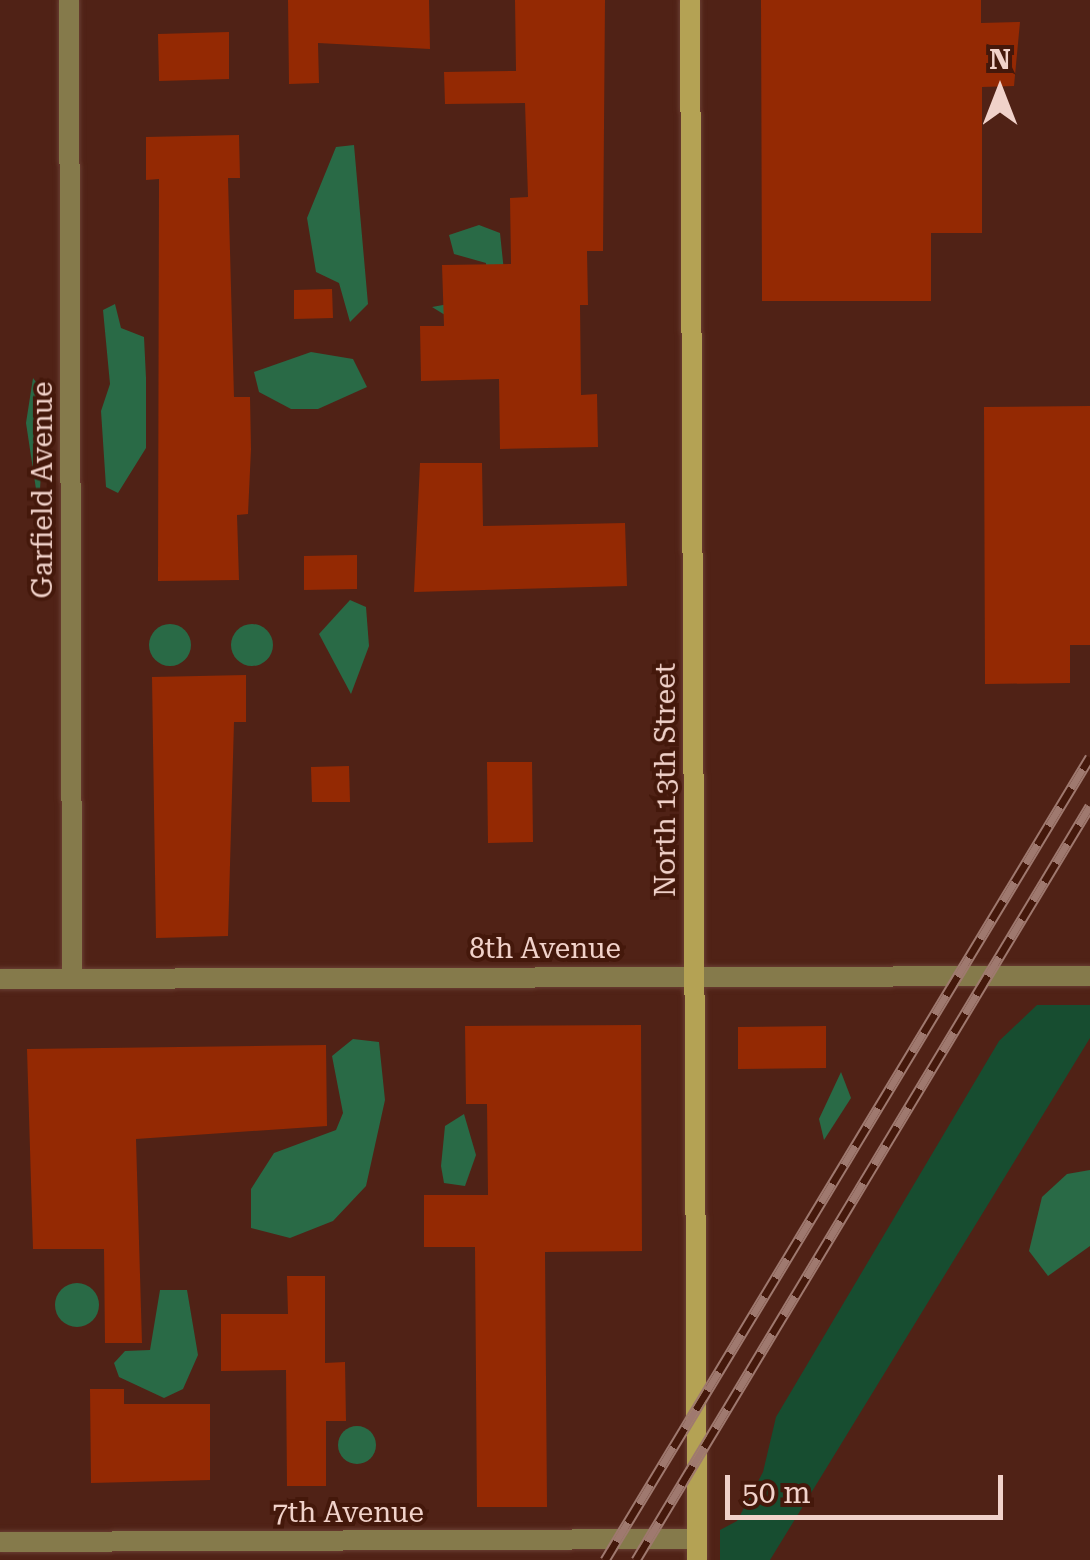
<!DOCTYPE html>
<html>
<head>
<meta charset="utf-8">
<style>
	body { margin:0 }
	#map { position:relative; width:1090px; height:1560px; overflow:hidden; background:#502216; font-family:"Roboto Serif",serif }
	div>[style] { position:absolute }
	.green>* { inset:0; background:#174d30 }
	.forest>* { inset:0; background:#296a46 }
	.round { border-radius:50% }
	.building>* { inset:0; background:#942903 }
	.roads { filter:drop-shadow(0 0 2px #6a3e33) drop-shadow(0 0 2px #6a3e33) }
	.minor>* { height:20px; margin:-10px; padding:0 10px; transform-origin:10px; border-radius:10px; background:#857a4b }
	.tertiary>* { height:20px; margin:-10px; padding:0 10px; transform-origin:10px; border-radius:10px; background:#857a4b }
	.secondary>* { height:20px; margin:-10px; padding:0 10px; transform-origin:10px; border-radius:10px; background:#b4a254 }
	.rail>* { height:11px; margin-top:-5.5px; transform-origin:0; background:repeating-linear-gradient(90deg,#44180b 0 22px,#9f796f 0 44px); box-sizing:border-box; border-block:2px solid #9f796f }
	span { translate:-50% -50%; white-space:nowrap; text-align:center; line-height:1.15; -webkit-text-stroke:8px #44180b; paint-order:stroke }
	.street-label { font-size:28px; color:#f1d2ca }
	.north { position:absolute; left:950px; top:40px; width:100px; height:100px; -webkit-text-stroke:8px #44180b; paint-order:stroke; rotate:0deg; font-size:28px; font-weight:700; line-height:40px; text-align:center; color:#f1d2ca }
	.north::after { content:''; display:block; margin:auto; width:35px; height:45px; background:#f1d2ca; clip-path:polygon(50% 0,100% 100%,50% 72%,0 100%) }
	.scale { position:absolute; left:725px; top:1475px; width:278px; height:45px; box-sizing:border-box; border:5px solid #f1d2ca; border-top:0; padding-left:12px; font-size:30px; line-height:35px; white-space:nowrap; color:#f1d2ca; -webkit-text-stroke:8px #44180b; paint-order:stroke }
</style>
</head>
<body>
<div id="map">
	<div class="green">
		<i style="clip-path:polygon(1037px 1005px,1090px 1005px,1090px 1038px,770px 1560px,720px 1560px,720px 1530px,737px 1521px,763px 1472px,776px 1417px,999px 1041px)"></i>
	</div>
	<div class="forest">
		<i style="clip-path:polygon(354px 145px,368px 304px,350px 322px,339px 283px,316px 272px,307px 218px,336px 147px)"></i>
		<i style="clip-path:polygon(479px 225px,500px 233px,508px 310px,445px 315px,432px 307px,487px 297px,486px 263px,454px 254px,449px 235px)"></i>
		<i style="clip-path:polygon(115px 304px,121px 328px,144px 337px,146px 378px,146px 448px,118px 493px,106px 487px,101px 411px,110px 384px,103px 310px)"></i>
		<i style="clip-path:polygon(311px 352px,353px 359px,367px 387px,318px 409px,291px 409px,259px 392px,254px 372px)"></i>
		<i style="clip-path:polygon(33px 378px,45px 394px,39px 509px,26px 423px)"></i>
		<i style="clip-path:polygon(350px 600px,366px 607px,369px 646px,351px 694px,319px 634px)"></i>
		<i class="round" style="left:149px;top:624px;width:42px;height:42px"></i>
		<i class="round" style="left:231px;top:624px;width:42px;height:42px"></i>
		<i style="clip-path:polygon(353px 1039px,379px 1042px,385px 1100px,366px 1186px,333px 1221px,290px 1238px,251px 1228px,251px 1189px,274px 1153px,336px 1130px,343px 1113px,332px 1056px)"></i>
		<i style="clip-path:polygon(841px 1072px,851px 1098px,824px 1140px,819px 1119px)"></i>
		<i style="clip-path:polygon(464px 1114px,476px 1155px,465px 1186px,444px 1183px,441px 1166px,445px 1126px)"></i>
		<i style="clip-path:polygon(1090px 1170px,1090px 1246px,1048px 1276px,1029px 1251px,1042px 1197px,1067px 1174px)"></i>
		<i class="round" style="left:55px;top:1283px;width:44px;height:44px"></i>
		<i style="clip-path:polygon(160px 1290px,187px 1290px,198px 1355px,183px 1389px,164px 1398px,119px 1377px,114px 1363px,125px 1351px,150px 1350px)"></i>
		<i class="round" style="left:338px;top:1426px;width:38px;height:38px"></i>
	</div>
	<div class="building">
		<i style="clip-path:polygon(288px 0,429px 0,430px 49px,318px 43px,319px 83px,289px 84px)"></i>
		<i style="clip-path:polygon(515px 0,605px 0,603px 251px,587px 251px,588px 305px,580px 305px,581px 395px,597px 394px,598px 447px,500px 449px,499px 379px,421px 381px,420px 326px,444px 326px,442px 265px,511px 264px,510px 198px,528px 197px,525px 103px,445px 104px,444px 72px,516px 71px)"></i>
		<i style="clip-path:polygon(761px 0,981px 0,981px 23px,1020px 22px,1014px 86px,982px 87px,982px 233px,931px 233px,931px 301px,762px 301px)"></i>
		<i style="clip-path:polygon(229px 32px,229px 79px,159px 81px,158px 34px)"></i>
		<i style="clip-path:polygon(239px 135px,240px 178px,228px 178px,234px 397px,250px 397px,251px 449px,248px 514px,237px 515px,239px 580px,158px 581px,159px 179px,146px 180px,146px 137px)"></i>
		<i style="clip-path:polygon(332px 289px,333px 318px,294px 319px,294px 290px)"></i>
		<i style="clip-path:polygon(1090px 406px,1090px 645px,1070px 645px,1070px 683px,985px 684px,984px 407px)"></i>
		<i style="clip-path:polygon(420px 463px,482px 463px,483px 526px,625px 523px,627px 586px,414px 592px)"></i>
		<i style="clip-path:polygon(357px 555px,357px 589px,304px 590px,304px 556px)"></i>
		<i style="clip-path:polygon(246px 675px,246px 722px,234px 722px,228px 936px,156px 938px,152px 677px)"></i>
		<i style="clip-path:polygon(487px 762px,532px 762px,533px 842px,488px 843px)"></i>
		<i style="clip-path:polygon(349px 766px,350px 802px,312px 802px,311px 767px)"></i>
		<i style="clip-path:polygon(641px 1025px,642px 1251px,545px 1252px,547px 1507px,477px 1507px,475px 1247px,424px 1247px,424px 1195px,488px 1195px,487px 1104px,466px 1104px,465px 1026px)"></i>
		<i style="clip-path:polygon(826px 1026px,826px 1068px,738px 1069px,738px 1027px)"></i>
		<i style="clip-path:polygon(326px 1045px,327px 1126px,136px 1139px,142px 1343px,105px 1343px,104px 1249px,33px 1249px,27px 1049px)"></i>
		<i style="clip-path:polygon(287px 1276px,325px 1276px,325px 1363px,345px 1362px,346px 1421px,326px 1421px,326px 1486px,287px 1486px,286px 1370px,221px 1371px,221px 1314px,288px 1314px)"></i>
		<i style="clip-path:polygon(90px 1389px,124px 1389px,124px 1404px,210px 1404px,210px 1480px,91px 1483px)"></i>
	</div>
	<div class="roads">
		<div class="minor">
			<i style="left:69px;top:0;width:979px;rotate:89.82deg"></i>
			<i style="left:0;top:1542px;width:697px;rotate:-0.25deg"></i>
		</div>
		<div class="tertiary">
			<i style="left:0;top:979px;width:1090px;rotate:-0.16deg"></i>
		</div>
		<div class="secondary">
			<i style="left:690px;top:0;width:1560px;rotate:89.74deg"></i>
		</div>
	</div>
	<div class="rail">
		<i style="left:605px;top:1560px;width:938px;rotate:-58.87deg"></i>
		<i style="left:636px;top:1560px;width:880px;rotate:-58.95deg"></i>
	</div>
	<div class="street-label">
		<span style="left:43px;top:490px;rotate:-90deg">Garfield Avenue</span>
		<span style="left:666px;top:780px;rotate:-90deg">North 13th Street</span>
		<span style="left:545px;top:949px">8th Avenue</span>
		<span style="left:348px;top:1513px">7th Avenue</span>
	</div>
	<div class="north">N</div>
	<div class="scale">50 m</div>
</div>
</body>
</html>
